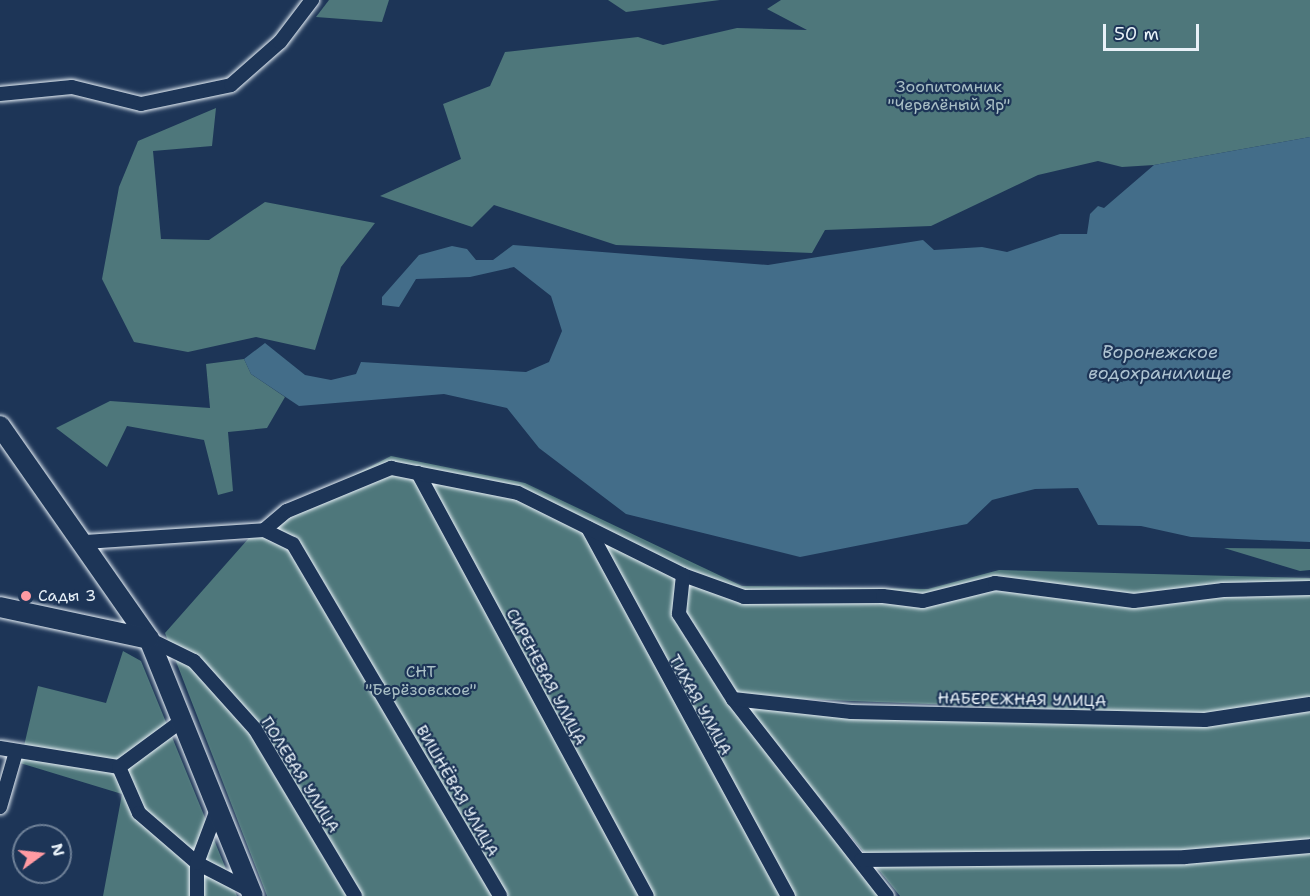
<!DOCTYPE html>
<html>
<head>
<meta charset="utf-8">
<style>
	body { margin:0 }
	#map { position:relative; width:1310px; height:896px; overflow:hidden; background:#1d3557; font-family:"Shantell Sans",sans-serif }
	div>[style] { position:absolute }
	.green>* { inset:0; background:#4e777b }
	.water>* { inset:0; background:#436d89 }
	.roads { filter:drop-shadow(0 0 2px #e8f1f8) drop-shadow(0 0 2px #e8f1f8) }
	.street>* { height:14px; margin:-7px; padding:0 7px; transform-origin:7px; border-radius:7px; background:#1d3557 }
	.secondary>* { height:20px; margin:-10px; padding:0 10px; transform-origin:10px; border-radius:10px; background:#1d3557 }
	.dots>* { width:16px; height:16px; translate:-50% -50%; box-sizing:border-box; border:3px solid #1d3557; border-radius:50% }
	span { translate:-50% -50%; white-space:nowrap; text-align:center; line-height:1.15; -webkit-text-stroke:4.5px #1d3557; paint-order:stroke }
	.park-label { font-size:16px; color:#aac0c6 }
	.poi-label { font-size:16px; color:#e8f1f8 }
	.left { translate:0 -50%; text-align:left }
	.street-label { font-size:16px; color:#e8f1f8 }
	.water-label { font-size:18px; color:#aec3d1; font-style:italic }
	.north { position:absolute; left:12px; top:824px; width:60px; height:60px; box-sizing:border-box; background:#1d3557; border:2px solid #6e8097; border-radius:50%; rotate:75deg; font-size:16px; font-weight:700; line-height:24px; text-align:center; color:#e8f1f8 }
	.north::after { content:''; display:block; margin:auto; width:21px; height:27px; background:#ff9aa2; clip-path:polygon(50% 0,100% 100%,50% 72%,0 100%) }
	.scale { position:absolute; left:1103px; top:24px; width:96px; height:27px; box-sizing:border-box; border:3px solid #e8f1f8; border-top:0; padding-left:8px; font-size:18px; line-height:21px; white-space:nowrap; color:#e8f1f8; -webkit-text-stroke:4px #1d3557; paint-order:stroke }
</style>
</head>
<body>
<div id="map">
	<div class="green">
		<i style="clip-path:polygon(329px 0,389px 0,382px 22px,316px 17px)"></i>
		<i style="clip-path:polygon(608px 0,720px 0,626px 12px)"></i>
		<i style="clip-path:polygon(781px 0,1310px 0,1310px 137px,1154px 165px,1122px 167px,1098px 161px,1038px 175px,931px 226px,825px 230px,812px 253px,616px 245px,494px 205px,472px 227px,380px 196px,461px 159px,443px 104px,490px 86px,505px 52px,638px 37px,663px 45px,737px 28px,807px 30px,767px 9px)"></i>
		<i style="clip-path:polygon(216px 108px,212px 146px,153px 151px,161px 239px,209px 240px,265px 202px,375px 223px,341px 267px,315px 350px,256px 337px,188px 352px,134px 342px,102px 279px,119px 187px,138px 141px)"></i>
		<i style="clip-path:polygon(244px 359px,251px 374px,285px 397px,267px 428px,228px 432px,233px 491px,218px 495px,204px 440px,127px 426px,107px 467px,56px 428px,110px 401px,210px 408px,206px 364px)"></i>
		<i style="clip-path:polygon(391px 456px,525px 483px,742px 586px,928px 589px,999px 570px,1310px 578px,1310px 697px,1206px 715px,726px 696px,892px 896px,267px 896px,165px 633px,264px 521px)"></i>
		<i style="clip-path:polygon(1224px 548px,1310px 549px,1310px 570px,1300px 571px)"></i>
		<i style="clip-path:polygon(123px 651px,141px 661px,237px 896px,103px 896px,122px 794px,20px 763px,38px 686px,106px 703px)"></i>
		<i style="clip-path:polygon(1310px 702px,1310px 896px,900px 896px,744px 706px,1208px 720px)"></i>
	</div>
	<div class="water">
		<i style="clip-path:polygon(1310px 137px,1310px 542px,1191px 537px,1141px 526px,1098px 525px,1078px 488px,1035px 489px,992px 500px,967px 524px,800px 557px,626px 514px,539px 448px,507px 408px,444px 394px,299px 406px,251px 374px,244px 359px,265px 343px,305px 375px,331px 380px,356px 374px,361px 362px,526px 372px,549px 362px,562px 331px,551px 296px,514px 267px,470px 277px,416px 279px,399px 307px,382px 305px,382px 297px,419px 255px,452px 246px,467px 249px,476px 260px,493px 260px,513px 245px,768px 265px,923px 240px,934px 250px,982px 247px,1007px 252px,1060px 234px,1087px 234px,1090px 214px,1098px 206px,1104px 208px,1154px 165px)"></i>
	</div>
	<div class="roads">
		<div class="street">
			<i style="left:0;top:94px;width:72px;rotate:-5.6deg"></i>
			<i style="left:72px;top:87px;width:71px;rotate:13.8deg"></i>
			<i style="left:141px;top:104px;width:92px;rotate:-11.9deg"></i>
			<i style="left:231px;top:85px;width:65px;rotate:-41.3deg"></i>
			<i style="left:280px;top:42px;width:53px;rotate:-52.7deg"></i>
			<i style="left:418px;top:473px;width:481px;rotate:61.6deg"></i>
			<i style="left:588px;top:528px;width:419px;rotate:61.5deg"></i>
			<i style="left:264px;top:530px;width:30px;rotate:-40deg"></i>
			<i style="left:287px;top:511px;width:113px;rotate:-22.5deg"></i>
			<i style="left:391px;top:468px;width:129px;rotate:11.1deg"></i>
			<i style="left:518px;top:493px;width:184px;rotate:26.4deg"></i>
			<i style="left:683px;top:575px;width:65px;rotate:19.8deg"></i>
			<i style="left:744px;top:597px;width:139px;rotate:-0.4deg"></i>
			<i style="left:883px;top:596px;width:40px;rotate:7.1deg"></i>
			<i style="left:923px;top:601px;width:74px;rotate:-14deg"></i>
			<i style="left:995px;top:583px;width:140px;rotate:7.4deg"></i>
			<i style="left:1134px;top:601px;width:90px;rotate:-7deg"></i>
			<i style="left:1223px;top:590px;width:87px;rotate:-1.3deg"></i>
			<i style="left:85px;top:542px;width:179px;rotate:-3.8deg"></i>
			<i style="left:264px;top:530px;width:32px;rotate:26deg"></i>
			<i style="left:293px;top:544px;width:408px;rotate:59.5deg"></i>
			<i style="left:683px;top:575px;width:39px;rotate:96deg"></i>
			<i style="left:679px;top:614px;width:101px;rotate:57.6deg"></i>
			<i style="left:733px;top:699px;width:250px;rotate:52deg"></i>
			<i style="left:149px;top:639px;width:50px;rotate:26.1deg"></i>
			<i style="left:194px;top:661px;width:91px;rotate:48.1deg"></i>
			<i style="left:255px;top:729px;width:195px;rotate:59.1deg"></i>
			<i style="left:733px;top:699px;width:119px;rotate:6.3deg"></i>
			<i style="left:851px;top:712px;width:354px;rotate:1.3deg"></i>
			<i style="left:1205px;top:720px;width:106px;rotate:-8.7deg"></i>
			<i style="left:0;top:748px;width:121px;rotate:9.1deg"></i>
			<i style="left:119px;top:767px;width:50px;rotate:66.5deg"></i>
			<i style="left:139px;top:813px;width:77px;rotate:40.8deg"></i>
			<i style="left:197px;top:863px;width:61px;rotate:27.4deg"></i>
			<i style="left:119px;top:767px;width:81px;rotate:-36.4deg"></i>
			<i style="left:0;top:807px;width:57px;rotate:-73.8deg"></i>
			<i style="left:861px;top:860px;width:324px;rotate:-0.5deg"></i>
			<i style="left:1185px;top:857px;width:125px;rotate:-5deg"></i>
			<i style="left:197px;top:896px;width:33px;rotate:-90deg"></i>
			<i style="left:197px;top:863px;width:60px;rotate:-69.4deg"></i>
		</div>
		<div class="secondary">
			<i style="left:0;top:426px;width:260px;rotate:55deg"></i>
			<i style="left:149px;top:639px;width:277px;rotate:68deg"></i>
			<i style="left:0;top:607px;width:152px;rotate:12.1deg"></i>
		</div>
	</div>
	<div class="dots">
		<i style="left:26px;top:596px;background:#ff9aa2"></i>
	</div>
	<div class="park-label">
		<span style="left:949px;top:96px">Зоопитомник<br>"Червлёный Яр"</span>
		<span style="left:421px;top:681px">СНТ<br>"Берёзовское"</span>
	</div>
	<div class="poi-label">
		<span class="left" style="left:38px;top:596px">Сады 3</span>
	</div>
	<div class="street-label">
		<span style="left:546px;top:677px;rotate:62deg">СИРЕНЕВАЯ УЛИЦА</span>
		<span style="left:1022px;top:700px;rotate:1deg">НАБЕРЕЖНАЯ УЛИЦА</span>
		<span style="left:700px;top:705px;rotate:61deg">ТИХАЯ УЛИЦА</span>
		<span style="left:300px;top:775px;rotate:58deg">ПОЛЕВАЯ УЛИЦА</span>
		<span style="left:457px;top:791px;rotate:60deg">ВИШНЁВАЯ УЛИЦА</span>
	</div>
	<div class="water-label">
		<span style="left:1160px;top:363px">Воронежское<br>водохранилище</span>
	</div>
	<div class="north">N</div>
	<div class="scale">50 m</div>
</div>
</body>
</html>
